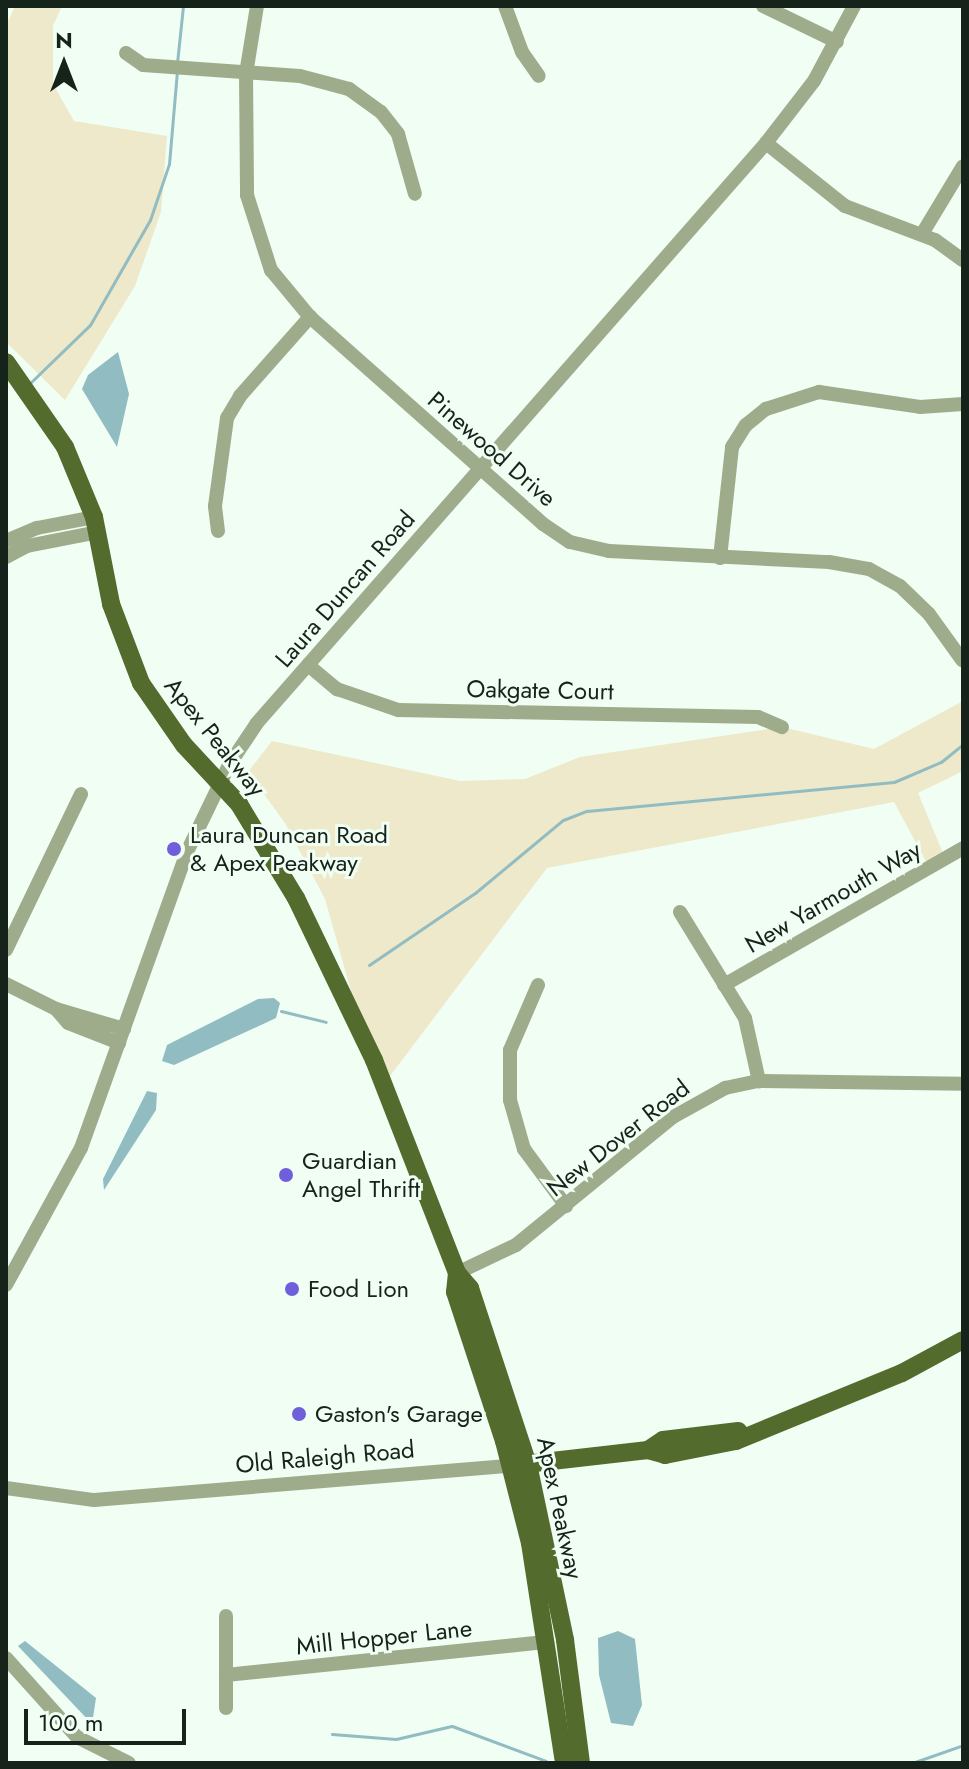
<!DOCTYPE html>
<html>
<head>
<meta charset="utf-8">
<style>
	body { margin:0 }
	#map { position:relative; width:969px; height:1769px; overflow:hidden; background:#f0fef4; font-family:Jost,sans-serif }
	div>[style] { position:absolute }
	.green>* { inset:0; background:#eee9ca }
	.water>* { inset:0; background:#91bcc2 }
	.stream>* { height:3px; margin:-1.5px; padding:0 1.5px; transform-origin:1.5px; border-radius:1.5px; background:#91bcc2 }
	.minor>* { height:14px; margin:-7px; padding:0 7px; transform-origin:7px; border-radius:7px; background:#9eac8c }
	.major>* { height:18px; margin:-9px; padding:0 9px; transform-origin:9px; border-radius:9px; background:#546b2e }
	.dots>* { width:22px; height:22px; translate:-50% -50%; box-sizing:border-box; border:4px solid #f0fef4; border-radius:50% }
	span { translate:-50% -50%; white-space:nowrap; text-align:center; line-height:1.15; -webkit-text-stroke:6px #f0fef4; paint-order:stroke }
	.street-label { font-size:24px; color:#16231a }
	.poi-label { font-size:24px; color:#16231a }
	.left { translate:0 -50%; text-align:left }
	.frame { position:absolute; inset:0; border:8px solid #16231a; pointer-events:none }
	.north { position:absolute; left:24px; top:24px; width:80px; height:80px; -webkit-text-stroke:6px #f0fef4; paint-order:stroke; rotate:0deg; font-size:22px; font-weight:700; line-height:32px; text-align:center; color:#16231a }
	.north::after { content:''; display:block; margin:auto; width:28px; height:36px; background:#16231a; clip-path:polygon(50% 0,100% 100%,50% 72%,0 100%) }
	.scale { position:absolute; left:24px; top:1709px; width:162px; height:36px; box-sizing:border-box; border:4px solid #16231a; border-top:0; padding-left:10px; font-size:24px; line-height:28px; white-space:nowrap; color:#16231a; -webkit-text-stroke:6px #f0fef4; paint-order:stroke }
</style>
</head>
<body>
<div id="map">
	<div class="green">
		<i style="clip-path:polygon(15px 6px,62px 6px,53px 26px,53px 84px,74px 121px,167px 136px,161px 212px,135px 286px,65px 400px,6px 342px,6px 26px)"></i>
		<i style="clip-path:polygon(963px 701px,963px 771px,918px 793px,945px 858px,929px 867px,894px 802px,547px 868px,384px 1084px,366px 1044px,325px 899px,285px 823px,248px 772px,272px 741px,460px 781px,525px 779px,580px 757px,782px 727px,874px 749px)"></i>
	</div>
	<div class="water">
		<i style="clip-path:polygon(118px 352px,129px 394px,117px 447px,82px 389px,88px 375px)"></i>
		<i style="clip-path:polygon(274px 998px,280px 1003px,276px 1018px,174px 1065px,162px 1061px,167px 1045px,258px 999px)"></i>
		<i style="clip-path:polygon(147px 1091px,157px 1093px,156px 1110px,104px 1190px,103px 1179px)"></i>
		<i style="clip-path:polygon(618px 1631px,635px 1639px,642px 1705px,633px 1726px,611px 1723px,599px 1675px,598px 1638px)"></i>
		<i style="clip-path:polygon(25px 1641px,96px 1698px,92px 1724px,18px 1646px)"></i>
	</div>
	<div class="stream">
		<i style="left:177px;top:63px;width:57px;rotate:-84deg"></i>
		<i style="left:28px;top:385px;width:86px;rotate:-44.1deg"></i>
		<i style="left:90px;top:325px;width:121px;rotate:-60.3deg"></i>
		<i style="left:150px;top:220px;width:59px;rotate:-71.3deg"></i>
		<i style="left:169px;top:164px;width:94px;rotate:-85.1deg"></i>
		<i style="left:369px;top:965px;width:128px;rotate:-34.2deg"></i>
		<i style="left:475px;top:893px;width:114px;rotate:-39.7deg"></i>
		<i style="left:563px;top:820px;width:26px;rotate:-21deg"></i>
		<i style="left:587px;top:811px;width:308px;rotate:-5.4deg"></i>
		<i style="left:894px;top:782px;width:51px;rotate:-23.1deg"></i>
		<i style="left:941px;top:762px;width:28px;rotate:-39deg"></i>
		<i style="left:281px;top:1011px;width:46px;rotate:13.7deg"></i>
		<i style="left:332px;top:1734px;width:64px;rotate:4.5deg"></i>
		<i style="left:396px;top:1739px;width:57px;rotate:-13.1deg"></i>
		<i style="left:452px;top:1726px;width:100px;rotate:20.4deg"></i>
		<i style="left:912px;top:1763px;width:54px;rotate:-19.4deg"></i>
	</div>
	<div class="minor">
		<i style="left:257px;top:6px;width:69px;rotate:99.2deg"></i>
		<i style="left:246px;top:74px;width:121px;rotate:89.5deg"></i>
		<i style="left:247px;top:195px;width:79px;rotate:72.3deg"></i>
		<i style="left:271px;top:270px;width:61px;rotate:50.3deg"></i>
		<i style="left:310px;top:317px;width:312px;rotate:41.6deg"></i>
		<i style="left:543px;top:524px;width:32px;rotate:34deg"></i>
		<i style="left:570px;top:542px;width:40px;rotate:13deg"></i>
		<i style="left:609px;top:551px;width:220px;rotate:2.9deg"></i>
		<i style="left:829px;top:562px;width:41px;rotate:9.9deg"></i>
		<i style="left:869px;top:569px;width:35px;rotate:29deg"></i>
		<i style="left:900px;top:586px;width:40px;rotate:44deg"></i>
		<i style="left:929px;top:614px;width:57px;rotate:54.3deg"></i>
		<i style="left:505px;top:6px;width:49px;rotate:69.7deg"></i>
		<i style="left:522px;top:52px;width:29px;rotate:55deg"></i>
		<i style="left:763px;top:6px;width:82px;rotate:25.9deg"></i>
		<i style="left:126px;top:53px;width:21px;rotate:35deg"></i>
		<i style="left:143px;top:65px;width:157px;rotate:4deg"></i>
		<i style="left:300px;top:76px;width:51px;rotate:14.9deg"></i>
		<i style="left:349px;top:89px;width:39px;rotate:36deg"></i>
		<i style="left:381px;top:112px;width:28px;rotate:52deg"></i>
		<i style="left:398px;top:134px;width:62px;rotate:74.2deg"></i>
		<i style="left:766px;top:143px;width:101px;rotate:38.6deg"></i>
		<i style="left:845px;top:206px;width:96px;rotate:20.7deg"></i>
		<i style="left:935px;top:240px;width:34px;rotate:36deg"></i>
		<i style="left:922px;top:234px;width:79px;rotate:-58.9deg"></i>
		<i style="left:218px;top:531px;width:25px;rotate:-97deg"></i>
		<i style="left:215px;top:506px;width:89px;rotate:-82.2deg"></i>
		<i style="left:227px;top:418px;width:26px;rotate:-59deg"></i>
		<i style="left:240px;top:396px;width:106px;rotate:-48.5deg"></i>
		<i style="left:6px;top:541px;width:34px;rotate:-23deg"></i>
		<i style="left:37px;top:528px;width:58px;rotate:-10.9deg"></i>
		<i style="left:6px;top:557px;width:24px;rotate:-28deg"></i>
		<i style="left:27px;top:546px;width:72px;rotate:-11.2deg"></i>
		<i style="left:720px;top:558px;width:112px;rotate:-83.8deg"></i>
		<i style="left:732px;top:447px;width:26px;rotate:-58deg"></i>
		<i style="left:746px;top:425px;width:26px;rotate:-39deg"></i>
		<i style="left:766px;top:409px;width:56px;rotate:-17.8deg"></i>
		<i style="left:819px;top:392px;width:102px;rotate:8.4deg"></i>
		<i style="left:920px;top:407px;width:43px;rotate:-4deg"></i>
		<i style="left:308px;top:665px;width:38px;rotate:40deg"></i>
		<i style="left:337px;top:689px;width:65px;rotate:19deg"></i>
		<i style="left:398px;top:710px;width:360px;rotate:1.1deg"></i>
		<i style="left:758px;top:717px;width:26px;rotate:23deg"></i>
		<i style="left:680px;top:912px;width:124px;rotate:58.5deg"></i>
		<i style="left:745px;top:1018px;width:65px;rotate:77.5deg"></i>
		<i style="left:6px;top:950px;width:173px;rotate:-64.3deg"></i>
		<i style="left:6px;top:984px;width:56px;rotate:26.6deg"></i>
		<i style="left:56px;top:1009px;width:18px;rotate:49deg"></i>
		<i style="left:68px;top:1023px;width:55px;rotate:21.4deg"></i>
		<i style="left:538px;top:985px;width:71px;rotate:113.3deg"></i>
		<i style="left:510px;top:1050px;width:50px;rotate:90deg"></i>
		<i style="left:510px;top:1100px;width:51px;rotate:74.1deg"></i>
		<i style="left:524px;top:1149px;width:71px;rotate:53.6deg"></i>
		<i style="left:724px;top:985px;width:275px;rotate:-29.8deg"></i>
		<i style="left:56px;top:1009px;width:71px;rotate:16.4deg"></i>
		<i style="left:457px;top:1273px;width:65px;rotate:-25.4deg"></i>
		<i style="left:516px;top:1245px;width:203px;rotate:-39.2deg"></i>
		<i style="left:673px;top:1117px;width:60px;rotate:-29.1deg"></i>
		<i style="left:725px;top:1088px;width:35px;rotate:-12deg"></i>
		<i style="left:759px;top:1081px;width:204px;rotate:0.8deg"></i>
		<i style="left:6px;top:1285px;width:156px;rotate:-61.3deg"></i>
		<i style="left:81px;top:1148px;width:312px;rotate:-70.3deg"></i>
		<i style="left:186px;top:854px;width:99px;rotate:-64.2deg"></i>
		<i style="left:229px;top:765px;width:50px;rotate:-56.3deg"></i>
		<i style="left:257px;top:723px;width:772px;rotate:-48.73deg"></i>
		<i style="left:766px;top:143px;width:78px;rotate:-52.3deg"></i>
		<i style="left:814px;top:81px;width:85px;rotate:-61.9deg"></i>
		<i style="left:6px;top:1488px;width:89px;rotate:7.8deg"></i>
		<i style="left:94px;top:1500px;width:418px;rotate:-4.7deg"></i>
		<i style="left:226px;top:1616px;width:92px;rotate:90deg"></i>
		<i style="left:6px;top:1658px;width:106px;rotate:48.1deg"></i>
		<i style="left:77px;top:1737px;width:58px;rotate:26.6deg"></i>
		<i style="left:226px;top:1675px;width:323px;rotate:-5.9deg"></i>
	</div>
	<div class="major">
		<i style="left:6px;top:362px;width:103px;rotate:55.2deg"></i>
		<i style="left:65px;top:447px;width:76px;rotate:67.5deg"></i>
		<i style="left:94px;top:517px;width:89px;rotate:78.9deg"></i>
		<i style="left:111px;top:604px;width:85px;rotate:69.2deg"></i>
		<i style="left:141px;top:683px;width:75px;rotate:55.3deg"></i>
		<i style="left:184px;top:745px;width:81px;rotate:47deg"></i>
		<i style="left:239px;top:804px;width:110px;rotate:58.8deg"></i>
		<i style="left:296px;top:898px;width:180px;rotate:64.3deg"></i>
		<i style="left:374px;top:1060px;width:229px;rotate:68.7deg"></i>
		<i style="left:457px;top:1273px;width:20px;rotate:49deg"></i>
		<i style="left:470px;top:1288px;width:185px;rotate:71.8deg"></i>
		<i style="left:528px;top:1464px;width:180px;rotate:78.1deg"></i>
		<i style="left:565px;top:1640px;width:124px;rotate:82.6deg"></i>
		<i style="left:457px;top:1273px;width:19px;rotate:96deg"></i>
		<i style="left:455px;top:1292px;width:157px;rotate:71.8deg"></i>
		<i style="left:504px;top:1441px;width:105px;rotate:75.7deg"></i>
		<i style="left:530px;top:1543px;width:223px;rotate:81.2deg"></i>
		<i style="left:648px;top:1450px;width:18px;rotate:-34deg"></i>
		<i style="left:663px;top:1440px;width:76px;rotate:-6.8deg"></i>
		<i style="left:517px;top:1465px;width:132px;rotate:-6.5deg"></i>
		<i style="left:648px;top:1450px;width:18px;rotate:16deg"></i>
		<i style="left:665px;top:1455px;width:72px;rotate:-11.2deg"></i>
		<i style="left:736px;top:1441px;width:179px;rotate:-22.3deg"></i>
		<i style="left:902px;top:1373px;width:69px;rotate:-28.4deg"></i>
	</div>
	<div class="dots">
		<i style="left:174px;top:849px;background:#705fda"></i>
		<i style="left:286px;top:1175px;background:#705fda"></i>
		<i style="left:292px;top:1289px;background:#705fda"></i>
		<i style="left:299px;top:1414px;background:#705fda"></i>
	</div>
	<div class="street-label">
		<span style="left:492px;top:449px;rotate:41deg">Pinewood Drive</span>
		<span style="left:345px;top:589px;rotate:-49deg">Laura Duncan Road</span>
		<span style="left:540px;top:690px;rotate:1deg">Oakgate Court</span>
		<span style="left:215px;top:737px;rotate:51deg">Apex Peakway</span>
		<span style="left:833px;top:897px;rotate:-30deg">New Yarmouth Way</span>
		<span style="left:618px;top:1138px;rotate:-38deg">New Dover Road</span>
		<span style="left:325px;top:1457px;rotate:-5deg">Old Raleigh Road</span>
		<span style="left:560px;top:1508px;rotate:78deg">Apex Peakway</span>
		<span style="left:384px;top:1637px;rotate:-6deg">Mill Hopper Lane</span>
	</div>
	<div class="poi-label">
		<span class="left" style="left:190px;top:849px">Laura Duncan Road<br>&amp; Apex Peakway</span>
		<span class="left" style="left:302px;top:1175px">Guardian<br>Angel Thrift</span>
		<span class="left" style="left:308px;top:1289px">Food Lion</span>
		<span class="left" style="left:315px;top:1414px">Gaston's Garage</span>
	</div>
	<div class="frame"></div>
	<div class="north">N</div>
	<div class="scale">100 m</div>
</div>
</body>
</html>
